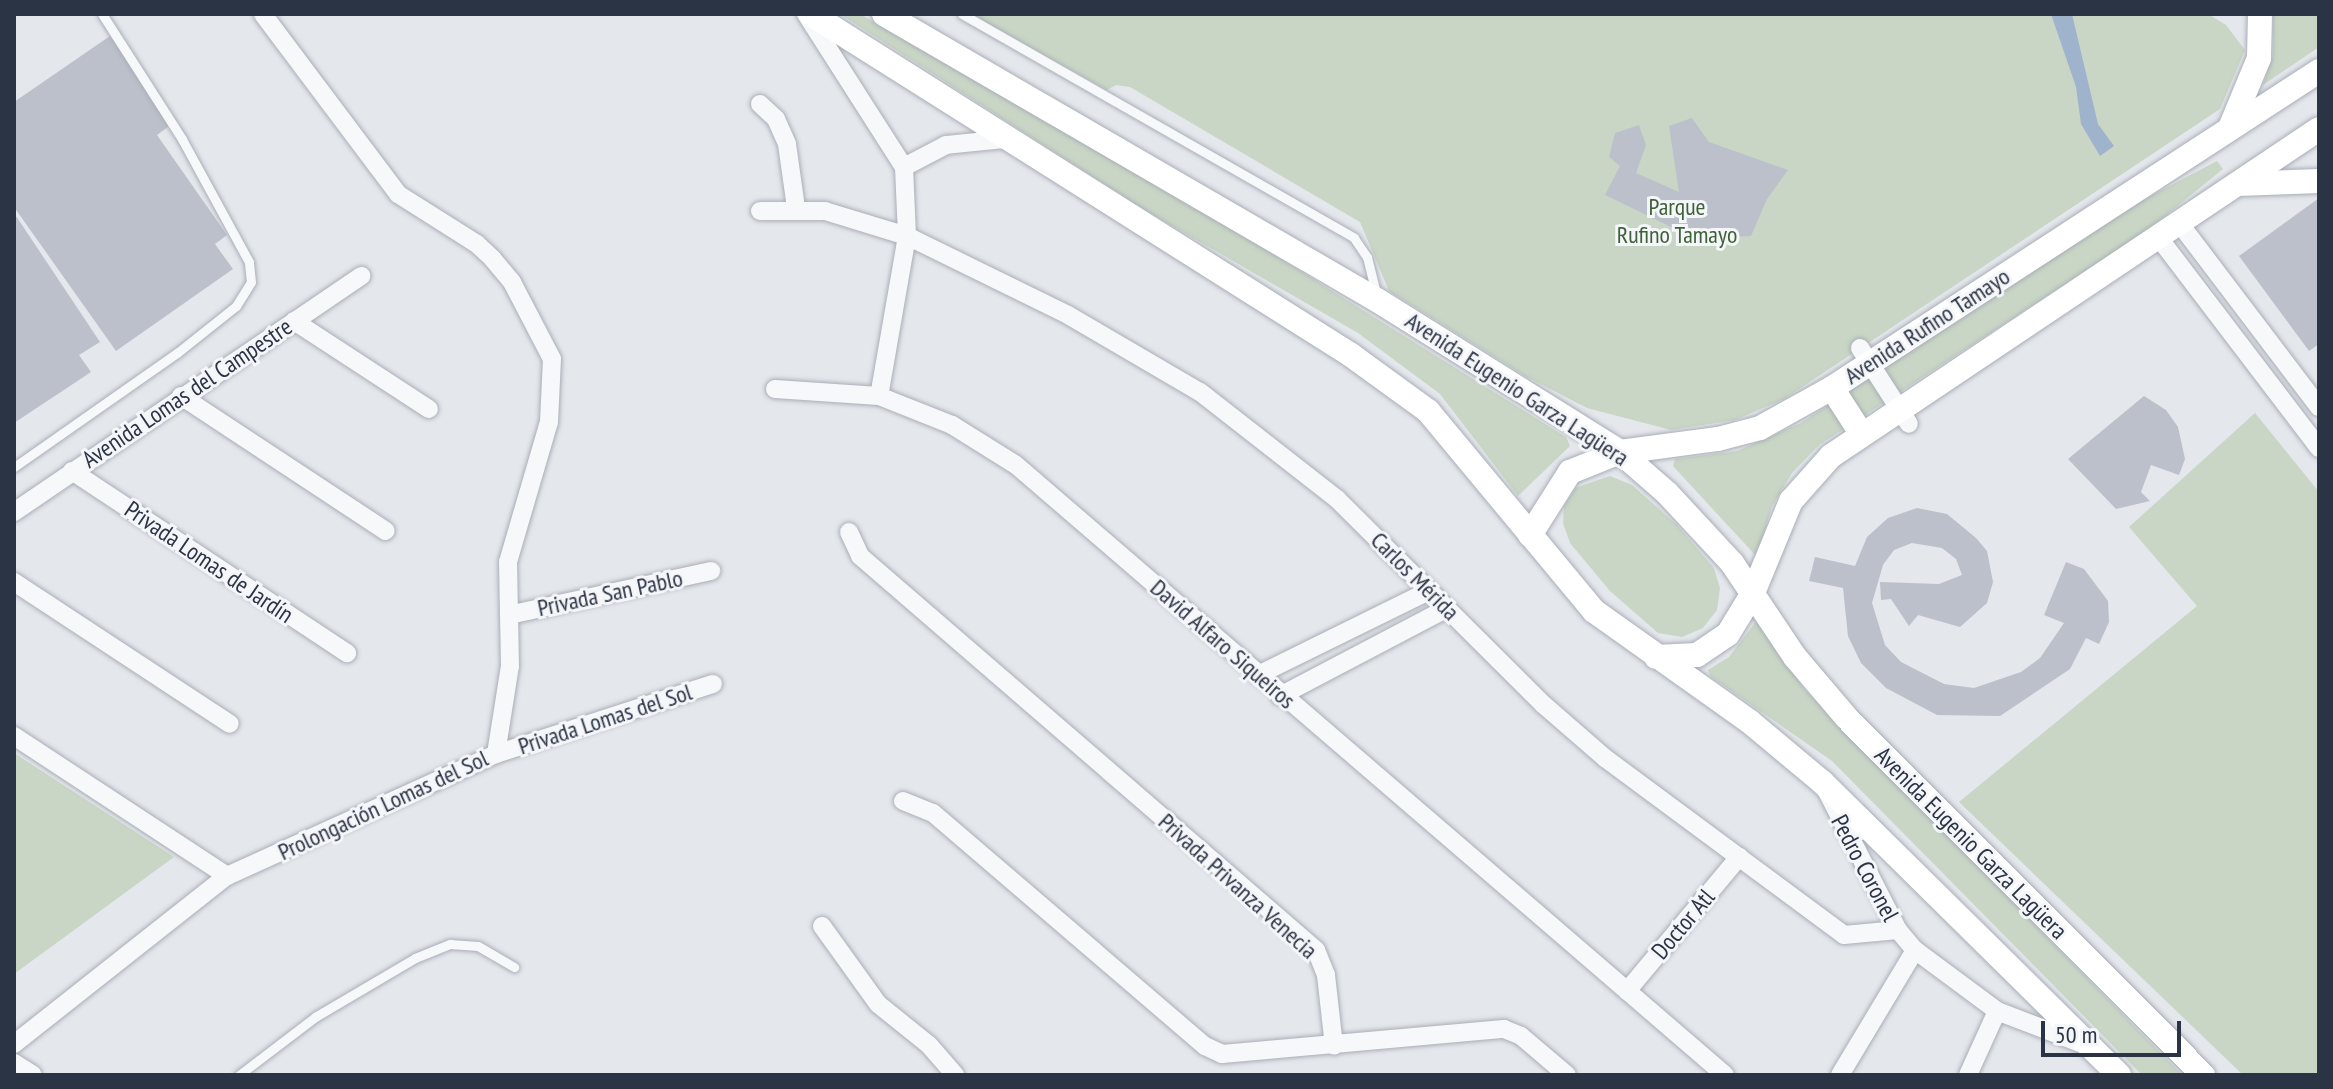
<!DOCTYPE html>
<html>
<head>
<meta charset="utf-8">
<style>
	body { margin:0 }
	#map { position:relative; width:2333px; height:1089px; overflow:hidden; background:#e4e7ec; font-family:"PT Sans Narrow",sans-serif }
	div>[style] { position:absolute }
	.green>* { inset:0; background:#c9d6c5 }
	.water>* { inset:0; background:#9fb4cc }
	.building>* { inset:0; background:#bbc0ca }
	.roads { filter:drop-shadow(0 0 2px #a9aeb7) drop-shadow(0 0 2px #a9aeb7) }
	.lane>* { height:9px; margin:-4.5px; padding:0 4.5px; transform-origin:4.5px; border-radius:4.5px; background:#f7f8fa }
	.street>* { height:18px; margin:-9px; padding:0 9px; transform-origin:9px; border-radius:9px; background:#f7f8fa }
	.secondary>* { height:24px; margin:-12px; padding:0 12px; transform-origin:12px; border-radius:12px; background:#fff }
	span { translate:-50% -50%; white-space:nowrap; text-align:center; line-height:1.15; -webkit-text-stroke:6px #f4f6f9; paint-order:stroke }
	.park-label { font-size:24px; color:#3f6138 }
	.street-label { font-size:24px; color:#2b3445 }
	.frame { position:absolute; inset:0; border:16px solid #2b3445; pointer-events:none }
	.scale { position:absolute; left:2041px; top:1021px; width:140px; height:36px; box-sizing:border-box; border:4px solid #2b3445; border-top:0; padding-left:10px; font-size:24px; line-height:28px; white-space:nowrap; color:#2b3445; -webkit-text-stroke:6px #f4f6f9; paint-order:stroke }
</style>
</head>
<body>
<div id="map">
	<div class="green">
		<i style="clip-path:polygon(840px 14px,860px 14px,1236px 231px,1566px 437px,1570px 446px,1518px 496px,1440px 394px,1358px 333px,1143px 209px)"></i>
		<i style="clip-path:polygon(971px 14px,2208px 14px,2226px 25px,2245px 50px,2220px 109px,1784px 399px,1735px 420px,1671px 430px,1587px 408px,1527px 377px,1389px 291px,1360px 222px,1130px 87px,1116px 85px,1107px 90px)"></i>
		<i style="clip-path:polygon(2273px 14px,2319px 14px,2319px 47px,2263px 85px,2273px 55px)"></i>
		<i style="clip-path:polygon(2217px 161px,2223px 169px,2149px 229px,1819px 445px,1792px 473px,1772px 506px,1757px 557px,1673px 466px,1675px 459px,1737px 451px,1801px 423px,2130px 207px)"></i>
		<i style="clip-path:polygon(2255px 413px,2319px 492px,2319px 1075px,2243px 1075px,1959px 802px,2197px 606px,2129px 527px)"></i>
		<i style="clip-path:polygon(1610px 476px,1632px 485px,1677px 525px,1714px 568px,1720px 588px,1717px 610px,1703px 628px,1682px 637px,1658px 633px,1610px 591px,1570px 543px,1563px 523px,1564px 506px,1575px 488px)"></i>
		<i style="clip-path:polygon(1757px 620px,1804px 689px,2182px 1075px,2142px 1075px,1832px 761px,1710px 676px,1708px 670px,1729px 657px)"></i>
		<i style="clip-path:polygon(14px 753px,174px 857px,14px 974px)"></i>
	</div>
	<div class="water">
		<i style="clip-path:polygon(2051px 14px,2072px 14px,2098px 124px,2114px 146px,2100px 156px,2081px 124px,2076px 87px)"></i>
	</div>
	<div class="building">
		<i style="clip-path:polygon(110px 36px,172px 124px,157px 135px,227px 235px,215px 244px,233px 269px,116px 351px,14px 207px,14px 102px)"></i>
		<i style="clip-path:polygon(1692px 118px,1709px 142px,1788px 170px,1767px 199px,1751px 236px,1696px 239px,1605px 195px,1620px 166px,1609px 157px,1615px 133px,1639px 125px,1646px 145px,1636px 173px,1679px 192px,1669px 126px)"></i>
		<i style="clip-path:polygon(2319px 198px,2319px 344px,2309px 351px,2239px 256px)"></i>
		<i style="clip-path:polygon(14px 213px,100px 342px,79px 355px,91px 372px,14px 423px)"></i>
		<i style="clip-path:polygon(2144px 396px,2166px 410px,2178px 427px,2185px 459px,2179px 475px,2151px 465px,2141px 492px,2150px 501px,2116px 509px,2068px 459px)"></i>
		<i style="clip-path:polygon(1917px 508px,1947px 514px,1976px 538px,1987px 551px,1993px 582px,1987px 603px,1960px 627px,1918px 615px,1909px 626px,1891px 599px,1881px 600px,1880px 582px,1939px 584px,1962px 575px,1956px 559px,1942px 548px,1912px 543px,1894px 550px,1883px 565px,1872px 603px,1885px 645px,1901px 662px,1944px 684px,1974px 688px,2021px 672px,2040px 658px,2064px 623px,2044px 615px,2066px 562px,2084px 569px,2108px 601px,2109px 622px,2099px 644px,2086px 638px,2070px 669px,2000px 716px,1937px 715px,1886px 688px,1861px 663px,1848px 636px,1843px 588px,1809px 581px,1815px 557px,1855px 566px,1867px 537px,1888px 518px)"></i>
	</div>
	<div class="roads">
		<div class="lane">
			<i style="left:962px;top:14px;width:451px;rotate:29.7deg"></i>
			<i style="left:1354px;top:238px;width:23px;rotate:56deg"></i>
			<i style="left:1367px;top:257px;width:41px;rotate:76deg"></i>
			<i style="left:14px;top:467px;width:199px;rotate:-35deg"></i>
			<i style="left:177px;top:353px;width:75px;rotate:-38.5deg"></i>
			<i style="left:236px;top:306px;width:28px;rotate:-58deg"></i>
			<i style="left:251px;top:282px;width:20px;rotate:-96deg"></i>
			<i style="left:249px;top:262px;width:140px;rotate:-118.6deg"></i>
			<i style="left:182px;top:139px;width:148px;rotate:-122.6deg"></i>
			<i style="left:239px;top:1075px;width:96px;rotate:-37.3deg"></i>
			<i style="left:315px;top:1017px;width:116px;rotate:-30.5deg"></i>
			<i style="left:415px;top:958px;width:38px;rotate:-22deg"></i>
			<i style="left:450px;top:944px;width:28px;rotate:4deg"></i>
			<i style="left:478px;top:946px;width:42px;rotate:30.3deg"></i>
		</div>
		<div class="street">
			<i style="left:806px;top:14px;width:182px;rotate:57.4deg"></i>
			<i style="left:904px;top:167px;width:69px;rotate:87.5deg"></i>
			<i style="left:907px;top:236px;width:162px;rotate:99.9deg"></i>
			<i style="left:760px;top:104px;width:22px;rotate:43deg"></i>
			<i style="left:776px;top:119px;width:27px;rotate:66deg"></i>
			<i style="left:787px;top:144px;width:65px;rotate:82deg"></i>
			<i style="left:904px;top:167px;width:47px;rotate:-27.6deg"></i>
			<i style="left:946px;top:145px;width:59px;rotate:-5.8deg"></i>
			<i style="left:760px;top:211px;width:65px"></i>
			<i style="left:825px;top:211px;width:86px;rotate:17deg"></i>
			<i style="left:907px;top:236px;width:179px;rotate:26.1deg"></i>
			<i style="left:1068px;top:315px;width:153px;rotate:30.3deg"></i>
			<i style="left:1200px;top:392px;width:174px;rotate:38deg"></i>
			<i style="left:1337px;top:499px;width:292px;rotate:44.9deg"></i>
			<i style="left:1544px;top:705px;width:81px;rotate:41deg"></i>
			<i style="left:1605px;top:758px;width:297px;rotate:36.5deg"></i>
			<i style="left:1844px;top:935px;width:54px;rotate:-5.3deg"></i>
			<i style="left:2180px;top:224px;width:230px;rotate:52.8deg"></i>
			<i style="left:2159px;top:238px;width:264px;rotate:52.7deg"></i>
			<i style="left:294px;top:321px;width:161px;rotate:33.1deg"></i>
			<i style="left:1860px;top:348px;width:90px;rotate:57.2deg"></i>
			<i style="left:775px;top:389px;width:104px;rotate:3.9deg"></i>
			<i style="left:879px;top:396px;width:79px;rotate:21.7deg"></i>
			<i style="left:952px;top:425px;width:75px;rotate:32deg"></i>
			<i style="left:1016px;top:465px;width:935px;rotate:40.71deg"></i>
			<i style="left:181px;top:396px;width:245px;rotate:33.4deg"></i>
			<i style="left:72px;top:471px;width:330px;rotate:33.5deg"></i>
			<i style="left:14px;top:512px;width:420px;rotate:-34.2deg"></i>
			<i style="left:849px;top:532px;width:26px;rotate:65deg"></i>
			<i style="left:860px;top:556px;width:603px;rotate:40.83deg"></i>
			<i style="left:1316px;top:950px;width:27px;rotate:68deg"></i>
			<i style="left:1326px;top:975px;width:71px;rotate:83.6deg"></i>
			<i style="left:14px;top:582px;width:258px;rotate:33.3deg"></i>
			<i style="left:509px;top:615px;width:207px;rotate:-12.3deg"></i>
			<i style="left:1258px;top:675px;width:191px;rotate:-26.2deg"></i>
			<i style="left:1280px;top:696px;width:187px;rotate:-27.7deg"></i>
			<i style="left:14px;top:736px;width:255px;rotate:33.3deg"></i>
			<i style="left:496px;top:754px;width:228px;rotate:-17.9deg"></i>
			<i style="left:1825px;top:788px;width:160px;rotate:62.8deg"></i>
			<i style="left:1898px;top:930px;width:26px;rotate:50deg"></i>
			<i style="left:1915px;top:950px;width:102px;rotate:36.6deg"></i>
			<i style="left:1997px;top:1011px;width:97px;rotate:21deg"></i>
			<i style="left:903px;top:801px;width:32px;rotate:22deg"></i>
			<i style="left:933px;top:813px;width:358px;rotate:40.6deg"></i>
			<i style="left:1205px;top:1046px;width:19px;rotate:25deg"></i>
			<i style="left:1222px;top:1054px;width:283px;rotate:-5.1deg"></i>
			<i style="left:1504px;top:1029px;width:18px;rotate:22deg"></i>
			<i style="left:1521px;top:1036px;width:60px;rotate:40.3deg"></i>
			<i style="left:822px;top:926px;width:96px;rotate:54.3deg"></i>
			<i style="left:878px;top:1004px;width:65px;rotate:38.8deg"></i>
			<i style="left:929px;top:1045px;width:40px;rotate:49deg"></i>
			<i style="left:1627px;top:991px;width:175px;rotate:-50.1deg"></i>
			<i style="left:14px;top:1044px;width:271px;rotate:-38.3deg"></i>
			<i style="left:227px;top:876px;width:295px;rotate:-24.4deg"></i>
			<i style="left:496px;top:754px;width:89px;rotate:-81deg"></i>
			<i style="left:510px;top:666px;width:104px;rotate:-91.1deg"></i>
			<i style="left:508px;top:562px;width:146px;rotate:-73.7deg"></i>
			<i style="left:549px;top:422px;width:63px;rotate:-87.3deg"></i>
			<i style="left:552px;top:359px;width:87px;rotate:-117.5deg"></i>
			<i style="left:512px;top:282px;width:30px;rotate:-130deg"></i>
			<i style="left:493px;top:259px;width:22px;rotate:-137deg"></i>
			<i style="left:477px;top:244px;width:93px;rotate:-147.7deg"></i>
			<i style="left:398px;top:194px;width:225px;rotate:-126.9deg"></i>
			<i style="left:14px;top:1063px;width:22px;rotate:32deg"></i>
			<i style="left:1840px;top:1075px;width:146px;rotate:-59deg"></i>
			<i style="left:1968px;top:1075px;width:70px;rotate:-65.6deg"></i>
		</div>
		<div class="secondary">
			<i style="left:811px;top:14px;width:639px;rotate:32.27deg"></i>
			<i style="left:1351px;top:355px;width:95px;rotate:36deg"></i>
			<i style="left:1428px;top:411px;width:260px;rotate:50.3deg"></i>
			<i style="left:1594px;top:611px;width:191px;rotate:35.4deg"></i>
			<i style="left:1750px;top:722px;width:94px;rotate:39.8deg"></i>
			<i style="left:1822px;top:782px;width:417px;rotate:44.6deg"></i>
			<i style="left:884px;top:14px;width:570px;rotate:30.12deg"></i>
			<i style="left:1377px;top:300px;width:287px;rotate:32deg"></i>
			<i style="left:1620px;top:452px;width:62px;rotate:41.1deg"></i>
			<i style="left:1667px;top:493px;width:96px;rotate:47.1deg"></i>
			<i style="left:1732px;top:563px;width:113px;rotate:56.2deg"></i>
			<i style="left:1795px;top:657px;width:79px;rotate:49.6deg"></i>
			<i style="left:1846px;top:717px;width:506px;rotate:45.08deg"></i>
			<i style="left:2230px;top:128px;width:76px;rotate:-67.5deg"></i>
			<i style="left:2259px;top:58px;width:44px;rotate:-88.7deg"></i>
			<i style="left:2238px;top:184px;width:81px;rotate:-2.1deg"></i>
			<i style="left:1832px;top:388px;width:54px;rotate:57.2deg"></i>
			<i style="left:1530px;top:535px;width:75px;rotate:-57.6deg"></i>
			<i style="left:1570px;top:472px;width:54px;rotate:-21.8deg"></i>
			<i style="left:1620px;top:452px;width:99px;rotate:-7.6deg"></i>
			<i style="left:1718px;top:439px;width:43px;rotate:-14.7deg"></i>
			<i style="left:1760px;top:428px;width:82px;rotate:-29.1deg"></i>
			<i style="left:1832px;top:388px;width:581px;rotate:-33.06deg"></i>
			<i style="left:1656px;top:657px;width:41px;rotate:-2.8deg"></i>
			<i style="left:1697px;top:655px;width:37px;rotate:-34deg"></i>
			<i style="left:1728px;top:634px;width:48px;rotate:-58.6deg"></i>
			<i style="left:1753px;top:593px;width:100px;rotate:-67.6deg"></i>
			<i style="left:1791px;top:501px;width:60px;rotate:-48.4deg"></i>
			<i style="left:1831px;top:456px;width:587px;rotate:-33.83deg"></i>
		</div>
	</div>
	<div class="park-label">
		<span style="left:1677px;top:221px">Parque<br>Rufino Tamayo</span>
	</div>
	<div class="street-label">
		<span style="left:1927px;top:326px;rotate:-33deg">Avenida Rufino Tamayo</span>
		<span style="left:1517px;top:389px;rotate:33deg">Avenida Eugenio Garza Lagüera</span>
		<span style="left:187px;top:393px;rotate:-34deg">Avenida Lomas del Campestre</span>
		<span style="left:209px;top:562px;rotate:34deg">Privada Lomas de Jardín</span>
		<span style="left:1415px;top:576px;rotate:45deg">Carlos Mérida</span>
		<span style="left:610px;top:593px;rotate:-12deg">Privada San Pablo</span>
		<span style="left:1223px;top:644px;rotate:41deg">David Alfaro Siqueiros</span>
		<span style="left:605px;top:719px;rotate:-18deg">Privada Lomas del Sol</span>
		<span style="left:383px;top:805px;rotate:-25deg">Prolongación Lomas del Sol</span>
		<span style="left:1971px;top:843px;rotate:45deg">Avenida Eugenio Garza Lagüera</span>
		<span style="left:1865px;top:868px;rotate:62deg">Pedro Coronel</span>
		<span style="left:1238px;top:886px;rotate:42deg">Privada Privanza Venecia</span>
		<span style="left:1683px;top:924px;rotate:-50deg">Doctor Atl</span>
	</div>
	<div class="frame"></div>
	<div class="scale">50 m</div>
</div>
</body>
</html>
